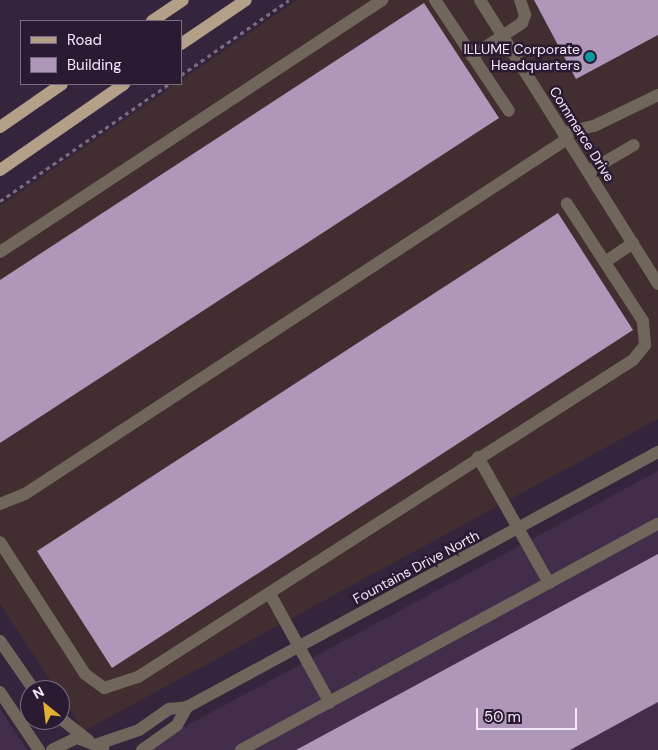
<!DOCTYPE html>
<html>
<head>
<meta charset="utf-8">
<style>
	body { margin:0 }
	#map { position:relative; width:658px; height:750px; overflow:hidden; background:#35253c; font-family:"DM Sans",sans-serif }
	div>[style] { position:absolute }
	.built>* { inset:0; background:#422e4b }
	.industrial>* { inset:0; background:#422e31 }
	.building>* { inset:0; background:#ae97b9 }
	.path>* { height:2.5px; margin-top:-1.25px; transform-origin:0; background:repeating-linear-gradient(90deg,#7b6d81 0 4px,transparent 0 8px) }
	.minor>* { height:12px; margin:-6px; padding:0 6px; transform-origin:6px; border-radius:6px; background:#70665b }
	.major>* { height:12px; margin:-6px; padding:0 6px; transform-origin:6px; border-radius:6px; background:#b49f89 }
	.dots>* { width:14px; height:14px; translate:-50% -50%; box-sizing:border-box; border:2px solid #2b1b32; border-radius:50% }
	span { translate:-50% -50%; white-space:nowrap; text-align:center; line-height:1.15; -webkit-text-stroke:5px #2b1b32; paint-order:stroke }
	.poi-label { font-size:14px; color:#f3e8f8 }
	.right { translate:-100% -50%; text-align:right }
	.street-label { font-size:14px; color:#f3e8f8 }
	.legend { position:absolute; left:20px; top:20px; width:162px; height:65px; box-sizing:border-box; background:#2b1b32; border:1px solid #7b6d81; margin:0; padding:6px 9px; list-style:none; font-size:15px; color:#f3e8f8 }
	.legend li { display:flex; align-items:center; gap:10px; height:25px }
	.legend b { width:25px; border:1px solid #7b6d81 }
	.north { position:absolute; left:20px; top:680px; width:50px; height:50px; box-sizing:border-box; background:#2b1b32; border:1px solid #7b6d81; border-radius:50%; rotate:331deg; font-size:14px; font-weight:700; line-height:20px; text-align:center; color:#f3e8f8 }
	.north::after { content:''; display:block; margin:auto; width:18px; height:22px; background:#e1af34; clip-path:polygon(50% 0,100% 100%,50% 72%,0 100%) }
	.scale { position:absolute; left:476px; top:708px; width:101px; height:22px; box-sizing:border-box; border:2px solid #f3e8f8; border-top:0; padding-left:6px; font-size:15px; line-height:18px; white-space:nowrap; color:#f3e8f8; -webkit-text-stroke:4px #2b1b32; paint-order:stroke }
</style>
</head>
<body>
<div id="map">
	<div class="built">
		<i style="clip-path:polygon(658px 471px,658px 750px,152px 750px,177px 731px)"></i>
		<i style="clip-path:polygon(0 709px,27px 750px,0 750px)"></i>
	</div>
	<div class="industrial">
		<i style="clip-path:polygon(297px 0,658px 0,658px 419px,84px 731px,0 604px,0 206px)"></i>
	</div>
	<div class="building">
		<i style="clip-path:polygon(534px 0,658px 0,658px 35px,576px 79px)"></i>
		<i style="clip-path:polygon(424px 3px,499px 118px,0 443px,0 280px)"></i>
		<i style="clip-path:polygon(558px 213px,633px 330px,112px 668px,37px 551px)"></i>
		<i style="clip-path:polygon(658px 554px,658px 702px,570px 750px,296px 750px)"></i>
	</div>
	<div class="path">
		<i style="left:181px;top:75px;width:131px;rotate:-34.8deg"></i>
		<i style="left:0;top:201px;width:206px;rotate:-34.7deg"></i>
	</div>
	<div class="minor">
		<i style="left:435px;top:0;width:133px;rotate:56.3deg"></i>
		<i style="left:480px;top:0;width:335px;rotate:57.9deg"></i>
		<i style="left:472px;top:56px;width:60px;rotate:-33.4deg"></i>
		<i style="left:522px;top:23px;width:9px;rotate:-69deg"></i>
		<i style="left:525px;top:15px;width:16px;rotate:-108deg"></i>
		<i style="left:563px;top:133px;width:32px;rotate:-13deg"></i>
		<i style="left:594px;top:126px;width:71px;rotate:-25.8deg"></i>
		<i style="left:588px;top:172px;width:53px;rotate:-30.4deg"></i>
		<i style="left:0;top:252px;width:458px;rotate:-33.4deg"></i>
		<i style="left:605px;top:262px;width:34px;rotate:-34deg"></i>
		<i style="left:478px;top:457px;width:145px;rotate:60.6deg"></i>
		<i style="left:0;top:504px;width:27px;rotate:-22deg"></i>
		<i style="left:25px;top:494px;width:648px;rotate:-33.22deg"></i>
		<i style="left:0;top:542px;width:157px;rotate:57.2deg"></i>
		<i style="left:85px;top:674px;width:24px;rotate:36deg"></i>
		<i style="left:104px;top:688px;width:36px;rotate:-18deg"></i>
		<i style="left:138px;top:677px;width:588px;rotate:-32.64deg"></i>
		<i style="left:633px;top:360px;width:19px;rotate:-51deg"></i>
		<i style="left:645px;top:345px;width:24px;rotate:-95deg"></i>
		<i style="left:643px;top:321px;width:140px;rotate:-123deg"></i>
		<i style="left:270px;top:594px;width:124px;rotate:61.2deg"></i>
		<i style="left:0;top:641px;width:60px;rotate:55.2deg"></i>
		<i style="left:0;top:692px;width:70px;rotate:56.1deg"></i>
		<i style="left:60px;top:718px;width:36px;rotate:38deg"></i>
		<i style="left:98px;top:744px;width:43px;rotate:-18.9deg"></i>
		<i style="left:139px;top:730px;width:37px;rotate:-35deg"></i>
		<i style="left:169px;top:709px;width:18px;rotate:-6deg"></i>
		<i style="left:187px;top:707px;width:536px;rotate:-28.43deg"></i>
		<i style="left:52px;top:750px;width:28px;rotate:-26deg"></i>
		<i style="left:77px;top:738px;width:28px;rotate:21deg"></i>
		<i style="left:142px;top:750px;width:43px;rotate:-35.5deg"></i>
		<i style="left:177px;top:725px;width:21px;rotate:-61deg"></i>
		<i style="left:241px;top:750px;width:474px;rotate:-28.5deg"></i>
	</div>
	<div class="major">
		<i style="left:152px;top:21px;width:37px;rotate:-34deg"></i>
		<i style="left:181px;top:44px;width:78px;rotate:-34.1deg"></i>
		<i style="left:0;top:127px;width:75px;rotate:-34.7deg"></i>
		<i style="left:0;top:170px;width:151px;rotate:-34.7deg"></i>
	</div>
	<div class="dots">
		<i style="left:590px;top:57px;background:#0f9aa8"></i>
	</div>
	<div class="poi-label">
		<span class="right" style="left:580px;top:57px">ILLUME Corporate<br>Headquarters</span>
	</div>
	<div class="street-label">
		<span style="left:582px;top:134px;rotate:58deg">Commerce Drive</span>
		<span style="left:416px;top:567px;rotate:-28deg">Fountains Drive North</span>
	</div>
	<ul class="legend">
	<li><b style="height:6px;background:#b49f89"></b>Road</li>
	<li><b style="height:14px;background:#ae97b9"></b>Building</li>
	</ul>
	<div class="north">N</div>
	<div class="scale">50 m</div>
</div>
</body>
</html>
